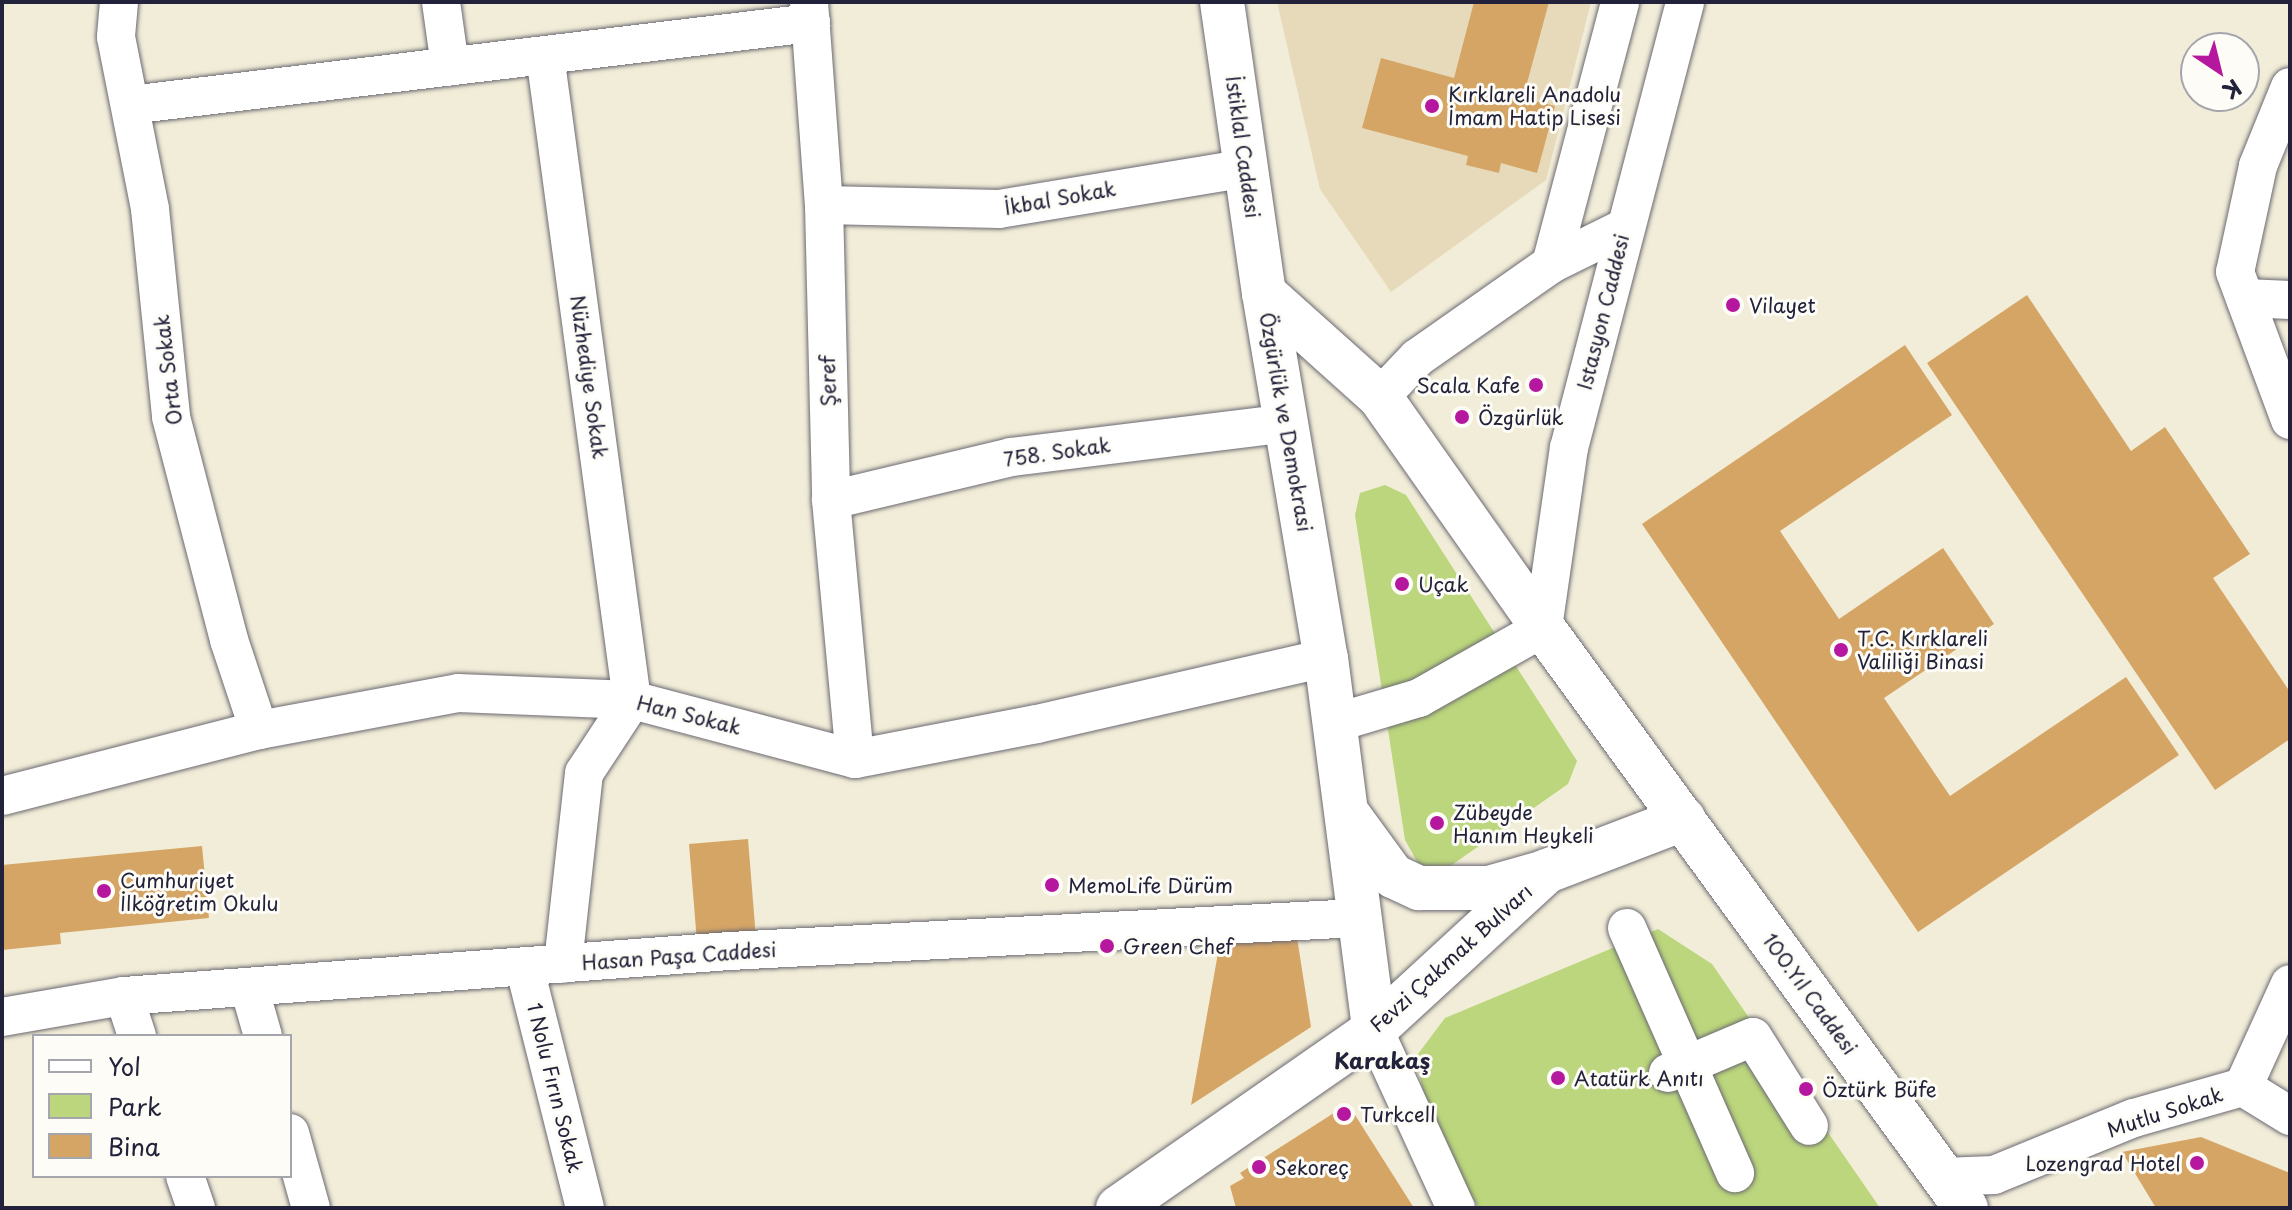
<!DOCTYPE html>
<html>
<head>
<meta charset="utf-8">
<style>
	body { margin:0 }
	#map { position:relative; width:2292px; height:1210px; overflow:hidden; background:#f2edd8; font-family:"Playpen Sans",sans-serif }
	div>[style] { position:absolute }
	.built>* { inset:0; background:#e7daba }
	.green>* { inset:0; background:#bbd67c }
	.building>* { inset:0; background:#d5a566 }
	.roads { filter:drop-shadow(0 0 2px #6b6972) drop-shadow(0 0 2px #6b6972) }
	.street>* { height:38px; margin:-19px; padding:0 19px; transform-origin:19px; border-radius:19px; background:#fff }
	.secondary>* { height:44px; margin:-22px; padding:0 22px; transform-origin:22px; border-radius:22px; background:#fff }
	.dots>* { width:22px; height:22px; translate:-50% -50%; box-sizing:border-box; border:4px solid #fdfcf7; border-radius:50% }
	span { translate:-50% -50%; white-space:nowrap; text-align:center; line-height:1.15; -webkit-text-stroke:6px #fdfcf7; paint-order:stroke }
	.poi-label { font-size:20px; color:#22223b }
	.left { translate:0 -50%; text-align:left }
	.right { translate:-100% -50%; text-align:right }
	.street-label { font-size:20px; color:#22223b }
	.neighbourhood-label { font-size:22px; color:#22223b; font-weight:700 }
	.frame { position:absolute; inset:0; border:4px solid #22223b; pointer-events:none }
	.legend { position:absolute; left:32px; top:1034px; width:260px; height:144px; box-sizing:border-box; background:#fdfcf7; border:2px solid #a5a5ac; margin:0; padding:10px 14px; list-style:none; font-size:24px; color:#22223b }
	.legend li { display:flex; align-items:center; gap:16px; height:40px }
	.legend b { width:40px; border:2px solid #a5a5ac }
	.north { position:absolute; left:2180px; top:32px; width:80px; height:80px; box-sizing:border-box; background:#fdfcf7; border:2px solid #a5a5ac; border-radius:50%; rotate:145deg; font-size:22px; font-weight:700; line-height:32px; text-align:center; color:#22223b }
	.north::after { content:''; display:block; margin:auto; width:28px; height:36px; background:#b5179e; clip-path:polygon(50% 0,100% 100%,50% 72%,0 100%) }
</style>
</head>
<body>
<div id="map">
	<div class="built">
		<i style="clip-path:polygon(1277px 2px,1591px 2px,1546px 180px,1391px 292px,1320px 189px)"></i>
	</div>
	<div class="green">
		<i style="clip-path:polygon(1385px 485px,1406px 495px,1577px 761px,1568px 784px,1446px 869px,1419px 865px,1405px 840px,1355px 515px,1360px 493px)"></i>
		<i style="clip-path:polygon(1658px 929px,1712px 964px,1880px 1208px,1479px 1208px,1462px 1181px,1425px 1098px,1415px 1058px,1445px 1018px)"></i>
	</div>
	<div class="building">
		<i style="clip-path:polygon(1474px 2px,1549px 2px,1523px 98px,1555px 106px,1537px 173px,1501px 163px,1499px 173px,1466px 165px,1468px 156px,1362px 128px,1381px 58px,1454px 78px)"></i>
		<i style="clip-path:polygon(2027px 295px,2131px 451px,2165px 427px,2250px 554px,2213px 578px,2290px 692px,2290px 739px,2215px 790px,1927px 363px)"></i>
		<i style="clip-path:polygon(1905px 345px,1952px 415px,1780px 531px,1839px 619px,1943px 548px,1994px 624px,1884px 698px,1950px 796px,2126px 677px,2179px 755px,1918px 932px,1642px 524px)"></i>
		<i style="clip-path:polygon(748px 839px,756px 938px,697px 942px,689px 844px)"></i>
		<i style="clip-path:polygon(202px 846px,209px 918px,60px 933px,61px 944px,2px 950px,2px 865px)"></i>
		<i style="clip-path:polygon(1296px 931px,1311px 1027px,1191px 1105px,1218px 953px,1216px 937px)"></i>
		<i style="clip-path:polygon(1348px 1104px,1414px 1208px,1236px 1208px,1230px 1186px,1244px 1178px,1240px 1173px)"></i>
		<i style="clip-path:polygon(2201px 1137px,2290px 1173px,2290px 1208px,2156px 1208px,2122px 1152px)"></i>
	</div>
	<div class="roads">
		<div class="street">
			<i style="left:119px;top:2px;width:35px;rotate:95deg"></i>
			<i style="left:116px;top:37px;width:175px;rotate:78.8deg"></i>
			<i style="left:150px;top:209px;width:209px;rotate:84.2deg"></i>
			<i style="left:171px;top:417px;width:230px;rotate:75.4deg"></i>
			<i style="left:229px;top:640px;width:95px;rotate:71.6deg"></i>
			<i style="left:441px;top:2px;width:65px;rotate:82deg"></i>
			<i style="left:809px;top:2px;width:204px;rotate:85.8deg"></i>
			<i style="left:824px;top:205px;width:295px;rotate:88.6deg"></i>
			<i style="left:831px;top:500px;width:260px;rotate:84.7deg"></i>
			<i style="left:545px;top:55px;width:651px;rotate:82.32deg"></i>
			<i style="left:632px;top:700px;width:87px;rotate:123.3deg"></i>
			<i style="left:584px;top:773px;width:192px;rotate:96.3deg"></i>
			<i style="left:2290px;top:87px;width:85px;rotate:112.1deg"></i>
			<i style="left:2258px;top:166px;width:108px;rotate:102.2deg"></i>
			<i style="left:2235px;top:272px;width:158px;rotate:69.6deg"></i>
			<i style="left:130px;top:105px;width:686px;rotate:-6.87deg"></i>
			<i style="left:824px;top:205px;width:175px;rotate:1.3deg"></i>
			<i style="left:999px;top:209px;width:250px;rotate:-9.4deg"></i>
			<i style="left:1551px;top:264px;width:271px;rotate:-75.2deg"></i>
			<i style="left:2245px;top:298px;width:45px;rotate:2.5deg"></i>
			<i style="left:1380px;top:397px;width:54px;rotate:-46.5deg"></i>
			<i style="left:1417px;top:358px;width:164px;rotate:-35deg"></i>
			<i style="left:1551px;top:264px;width:81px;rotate:-26.3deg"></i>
			<i style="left:831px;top:500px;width:185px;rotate:-13.4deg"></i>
			<i style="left:1011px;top:457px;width:278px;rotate:-7deg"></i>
			<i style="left:1335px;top:723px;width:88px;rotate:-16.6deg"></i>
			<i style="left:1419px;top:698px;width:142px;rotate:-29.4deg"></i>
			<i style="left:1543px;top:628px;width:182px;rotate:-81.8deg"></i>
			<i style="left:1569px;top:448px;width:461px;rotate:-75.4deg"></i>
			<i style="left:2px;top:796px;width:265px;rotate:-14.4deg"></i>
			<i style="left:259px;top:730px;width:202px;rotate:-10.5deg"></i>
			<i style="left:458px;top:693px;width:174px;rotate:2.3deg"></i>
			<i style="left:632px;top:700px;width:231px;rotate:14.8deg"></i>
			<i style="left:855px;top:759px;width:185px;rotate:-10.9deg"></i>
			<i style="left:1037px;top:724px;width:296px;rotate:-12.9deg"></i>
			<i style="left:1627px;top:928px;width:268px;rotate:66.2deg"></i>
			<i style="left:525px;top:969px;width:246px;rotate:75.9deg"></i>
			<i style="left:249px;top:987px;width:51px;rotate:74.1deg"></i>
			<i style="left:124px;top:996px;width:42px;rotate:72deg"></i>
			<i style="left:2px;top:1017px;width:124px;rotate:-9.8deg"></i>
			<i style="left:124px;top:996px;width:608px;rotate:-4.25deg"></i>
			<i style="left:730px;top:951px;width:629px;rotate:-3.01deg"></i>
			<i style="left:1374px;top:1030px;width:196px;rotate:65.3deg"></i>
			<i style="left:1668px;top:1073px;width:92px;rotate:-23deg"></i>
			<i style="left:1753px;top:1037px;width:105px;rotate:57.8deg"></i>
			<i style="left:2243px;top:1087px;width:113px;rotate:-65.5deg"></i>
			<i style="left:290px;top:1133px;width:78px;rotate:74.4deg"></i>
			<i style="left:185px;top:1176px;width:34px;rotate:71deg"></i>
			<i style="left:1943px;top:1177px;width:51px;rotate:-2.2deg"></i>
			<i style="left:1994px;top:1175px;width:151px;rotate:-22.2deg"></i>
			<i style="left:2134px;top:1118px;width:113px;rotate:-15.9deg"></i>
			<i style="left:2243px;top:1087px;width:55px;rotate:31.7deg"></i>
		</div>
		<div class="secondary">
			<i style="left:1222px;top:2px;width:294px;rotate:81.8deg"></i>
			<i style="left:1264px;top:293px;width:370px;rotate:80.4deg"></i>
			<i style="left:1326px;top:658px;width:375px;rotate:82.6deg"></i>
			<i style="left:1264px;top:293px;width:156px;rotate:41.9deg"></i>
			<i style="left:1380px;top:397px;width:283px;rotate:54.8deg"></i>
			<i style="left:1543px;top:628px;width:718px;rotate:53.9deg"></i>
			<i style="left:1347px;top:813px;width:78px;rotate:53.9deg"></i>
			<i style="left:1393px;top:876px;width:29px;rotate:25deg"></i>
			<i style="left:1419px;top:888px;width:70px"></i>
			<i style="left:1489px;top:888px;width:55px;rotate:-15.8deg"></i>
			<i style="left:1118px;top:1208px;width:312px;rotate:-34.8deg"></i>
			<i style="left:1374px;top:1030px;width:235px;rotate:-42.6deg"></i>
			<i style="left:1547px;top:871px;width:146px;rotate:-20.9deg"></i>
		</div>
	</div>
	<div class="dots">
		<i style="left:1432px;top:106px;background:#b5179e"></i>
		<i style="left:1733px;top:305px;background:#b5179e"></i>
		<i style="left:1536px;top:385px;background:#b5179e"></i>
		<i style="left:1462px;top:417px;background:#b5179e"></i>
		<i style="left:1402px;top:584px;background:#b5179e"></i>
		<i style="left:1841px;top:650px;background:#b5179e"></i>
		<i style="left:1437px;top:823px;background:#b5179e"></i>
		<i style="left:1052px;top:885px;background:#b5179e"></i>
		<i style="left:104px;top:891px;background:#b5179e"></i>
		<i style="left:1107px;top:946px;background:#b5179e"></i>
		<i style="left:1558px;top:1078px;background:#b5179e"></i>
		<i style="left:1806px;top:1089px;background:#b5179e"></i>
		<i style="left:1344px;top:1114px;background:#b5179e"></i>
		<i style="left:2197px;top:1163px;background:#b5179e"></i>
		<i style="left:1259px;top:1167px;background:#b5179e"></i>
	</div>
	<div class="poi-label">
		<span class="left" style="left:1448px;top:106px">Kırklareli Anadolu<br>İmam Hatip Lisesi</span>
		<span class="left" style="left:1749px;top:305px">Vilayet</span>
		<span class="right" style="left:1520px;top:385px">Scala Kafe</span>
		<span class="left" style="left:1478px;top:417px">Özgürlük</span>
		<span class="left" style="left:1418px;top:584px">Uçak</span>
		<span class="left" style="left:1857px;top:650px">T.C. Kırklareli<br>Valiliği Binasi</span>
		<span class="left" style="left:1453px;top:824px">Zübeyde<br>Hanım Heykeli</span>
		<span class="left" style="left:120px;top:892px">Cumhuriyet<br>İlköğretim Okulu</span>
		<span class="left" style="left:1068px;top:885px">MemoLife Dürüm</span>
		<span class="left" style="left:1123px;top:946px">Green Chef</span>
		<span class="left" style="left:1574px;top:1078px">Atatürk Anıtı</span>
		<span class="left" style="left:1822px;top:1089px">Öztürk Büfe</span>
		<span class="left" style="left:1360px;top:1114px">Turkcell</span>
		<span class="right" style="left:2181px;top:1163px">Lozengrad Hotel</span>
		<span class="left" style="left:1275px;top:1167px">Sekoreç</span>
	</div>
	<div class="street-label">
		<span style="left:1243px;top:147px;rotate:82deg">İstiklal Caddesi</span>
		<span style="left:1060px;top:198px;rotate:-10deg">İkbal Sokak</span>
		<span style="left:1603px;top:312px;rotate:-76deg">Istasyon Caddesi</span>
		<span style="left:168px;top:370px;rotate:-97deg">Orta Sokak</span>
		<span style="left:589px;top:377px;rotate:82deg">Nüzhediye Sokak</span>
		<span style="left:828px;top:381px;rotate:-91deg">Şeref</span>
		<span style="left:1286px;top:422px;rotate:80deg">Özgürlük ve Demokrasi</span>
		<span style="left:1057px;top:452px;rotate:-8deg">758. Sokak</span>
		<span style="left:689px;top:715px;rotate:14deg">Han Sokak</span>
		<span style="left:679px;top:956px;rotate:-4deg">Hasan Paşa Caddesi</span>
		<span style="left:1451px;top:958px;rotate:-42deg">Fevzi Çakmak Bulvarı</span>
		<span style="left:1810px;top:994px;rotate:54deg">100.Yıl Caddesi</span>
		<span style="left:555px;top:1088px;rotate:76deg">1 Nolu Fırın Sokak</span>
		<span style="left:2165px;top:1112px;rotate:-18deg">Mutlu Sokak</span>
	</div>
	<div class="neighbourhood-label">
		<span style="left:1382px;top:1060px">Karakaş</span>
	</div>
	<div class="frame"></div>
	<ul class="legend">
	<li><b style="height:10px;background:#fff"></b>Yol</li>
	<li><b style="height:22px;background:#bbd67c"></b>Park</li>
	<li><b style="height:22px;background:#d5a566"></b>Bina</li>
	</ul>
	<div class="north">K</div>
</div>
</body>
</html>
